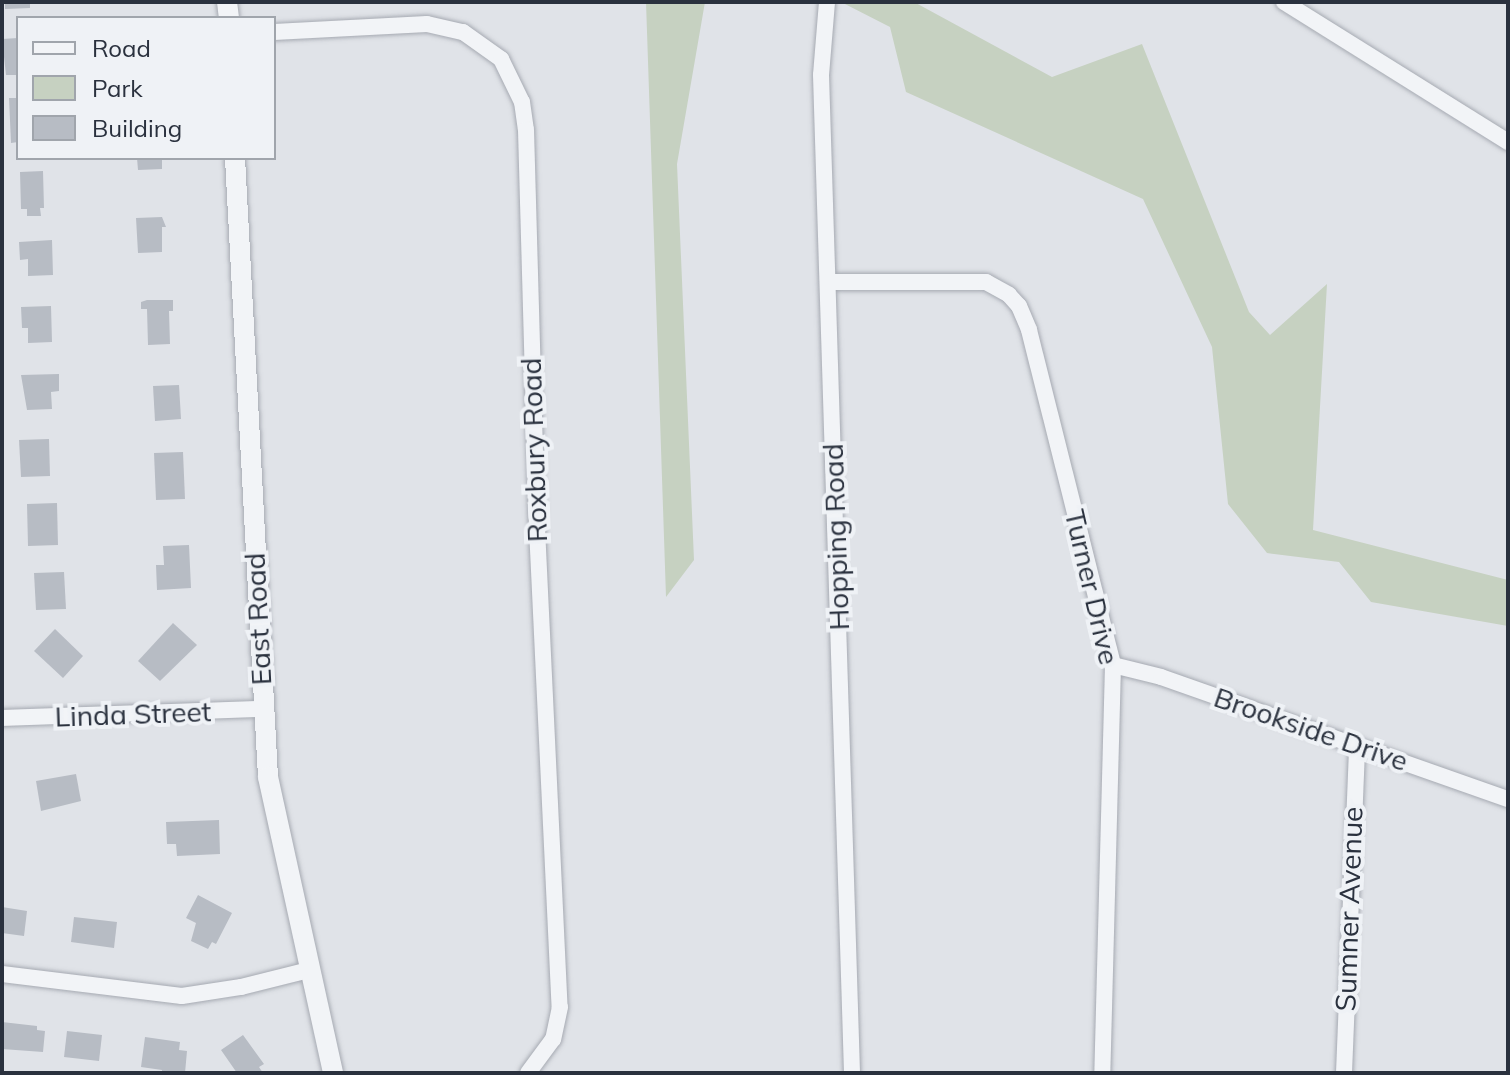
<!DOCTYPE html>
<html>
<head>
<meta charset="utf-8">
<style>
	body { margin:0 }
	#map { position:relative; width:1510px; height:1075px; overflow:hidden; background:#e0e3e8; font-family:Mulish,sans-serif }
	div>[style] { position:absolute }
	.green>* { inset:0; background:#c6d1c1 }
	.building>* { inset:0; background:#b7bcc4 }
	.roads { filter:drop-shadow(0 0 2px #a6aab2) drop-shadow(0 0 2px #a6aab2) }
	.minor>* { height:16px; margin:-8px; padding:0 8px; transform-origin:8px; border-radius:8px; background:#f2f4f7 }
	.tertiary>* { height:20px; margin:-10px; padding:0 10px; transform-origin:10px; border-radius:10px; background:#f2f4f7 }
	span { translate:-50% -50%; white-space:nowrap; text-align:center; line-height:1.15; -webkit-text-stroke:8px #eff2f6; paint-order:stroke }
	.street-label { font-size:28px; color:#2a313e }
	.frame { position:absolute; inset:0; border:4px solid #2a313e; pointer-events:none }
	.legend { position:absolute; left:16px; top:16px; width:260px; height:144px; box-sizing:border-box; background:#eff2f6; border:2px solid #a0a5ac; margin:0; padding:10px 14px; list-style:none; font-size:24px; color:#2a313e }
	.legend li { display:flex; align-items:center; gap:16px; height:40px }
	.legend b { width:40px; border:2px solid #a0a5ac }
</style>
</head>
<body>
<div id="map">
	<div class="green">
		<i style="clip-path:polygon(646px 2px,705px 2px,677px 164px,694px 560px,666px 597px)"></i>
		<i style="clip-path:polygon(841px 2px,914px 2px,1052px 77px,1142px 44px,1249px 312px,1270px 335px,1327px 284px,1313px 530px,1508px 580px,1508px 626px,1371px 602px,1339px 562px,1267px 553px,1228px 504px,1212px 347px,1143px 199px,906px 92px,890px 27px)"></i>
	</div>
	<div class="building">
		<i style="clip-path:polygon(5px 2px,30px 2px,30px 8px,5px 9px)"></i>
		<i style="clip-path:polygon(18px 38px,18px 75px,6px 75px,2px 39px)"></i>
		<i style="clip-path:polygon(9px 98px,18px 98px,18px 142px,11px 143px)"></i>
		<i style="clip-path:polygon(137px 158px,162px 158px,162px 169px,138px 170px)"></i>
		<i style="clip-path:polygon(43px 171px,44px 208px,40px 208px,41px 216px,27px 216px,27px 209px,21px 209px,20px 172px)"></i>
		<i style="clip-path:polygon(162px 217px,166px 227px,162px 227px,162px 252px,138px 253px,136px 218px)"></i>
		<i style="clip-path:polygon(52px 240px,53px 275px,28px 276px,28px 259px,20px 260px,19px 242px)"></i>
		<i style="clip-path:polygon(147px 300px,173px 300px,173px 311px,169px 311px,170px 344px,148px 345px,147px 309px,141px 309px,141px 302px)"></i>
		<i style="clip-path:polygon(51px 306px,52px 342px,28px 343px,28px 328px,22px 328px,21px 307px)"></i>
		<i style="clip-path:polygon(59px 374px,59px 391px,51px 392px,52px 409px,27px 410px,21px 375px)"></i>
		<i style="clip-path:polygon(179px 385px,181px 419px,155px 421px,153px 386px)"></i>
		<i style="clip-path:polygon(49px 439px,50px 476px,21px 477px,19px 440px)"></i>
		<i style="clip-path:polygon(183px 452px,185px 499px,156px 500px,154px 453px)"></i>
		<i style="clip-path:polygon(57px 503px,58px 545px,28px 546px,27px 504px)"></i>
		<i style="clip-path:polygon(189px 545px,191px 588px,157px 590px,156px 565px,164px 565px,163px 546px)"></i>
		<i style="clip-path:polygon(64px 572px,66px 609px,36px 610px,34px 573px)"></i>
		<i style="clip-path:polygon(173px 623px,197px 645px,160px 681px,138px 661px)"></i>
		<i style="clip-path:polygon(55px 629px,83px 656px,63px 678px,34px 651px)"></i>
		<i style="clip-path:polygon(76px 774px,81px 801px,41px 811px,36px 781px)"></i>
		<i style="clip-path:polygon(219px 820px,220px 854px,177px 856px,176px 844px,167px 844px,166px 822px)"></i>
		<i style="clip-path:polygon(198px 895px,232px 913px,216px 944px,212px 942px,208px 949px,191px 941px,196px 923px,186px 918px)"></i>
		<i style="clip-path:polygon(2px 907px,27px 911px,24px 936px,2px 933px)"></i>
		<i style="clip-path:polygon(74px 917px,117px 922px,114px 948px,71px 942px)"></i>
		<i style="clip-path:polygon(2px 1022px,37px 1026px,37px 1030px,45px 1031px,43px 1052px,2px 1049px)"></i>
		<i style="clip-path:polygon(67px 1031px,102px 1035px,99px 1061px,64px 1057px)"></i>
		<i style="clip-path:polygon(243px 1035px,264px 1064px,259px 1067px,263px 1073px,237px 1073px,221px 1050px)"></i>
		<i style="clip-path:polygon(145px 1037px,180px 1042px,179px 1050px,187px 1051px,185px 1073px,162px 1073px,162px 1070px,141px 1067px)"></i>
	</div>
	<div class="roads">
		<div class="minor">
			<i style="left:827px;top:2px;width:73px;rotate:94.7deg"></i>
			<i style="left:821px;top:75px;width:998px;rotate:88.22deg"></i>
			<i style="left:1284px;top:2px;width:264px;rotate:32deg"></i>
			<i style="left:274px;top:32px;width:153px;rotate:-3deg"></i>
			<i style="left:427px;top:24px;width:37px;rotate:13deg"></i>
			<i style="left:463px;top:32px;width:47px;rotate:35.4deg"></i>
			<i style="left:501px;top:59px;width:48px;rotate:64deg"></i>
			<i style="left:522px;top:102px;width:28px;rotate:82deg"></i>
			<i style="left:526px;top:130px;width:398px;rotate:88.4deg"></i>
			<i style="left:537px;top:528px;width:480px;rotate:87.3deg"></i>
			<i style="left:560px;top:1007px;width:33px;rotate:102deg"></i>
			<i style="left:553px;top:1039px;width:42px;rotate:126.3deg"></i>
			<i style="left:829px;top:282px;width:157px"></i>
			<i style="left:986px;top:282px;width:26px;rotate:29deg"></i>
			<i style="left:1009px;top:295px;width:15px;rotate:48deg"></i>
			<i style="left:1019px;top:306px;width:26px;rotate:67deg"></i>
			<i style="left:1029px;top:330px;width:345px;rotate:75.9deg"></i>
			<i style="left:1113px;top:665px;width:408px;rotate:91.5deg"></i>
			<i style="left:1113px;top:665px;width:49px;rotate:14deg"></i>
			<i style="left:1161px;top:677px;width:368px;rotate:19.4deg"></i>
			<i style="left:2px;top:718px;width:261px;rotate:-2deg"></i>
			<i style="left:2px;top:974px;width:181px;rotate:7deg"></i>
			<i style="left:182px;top:996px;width:60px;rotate:-8.7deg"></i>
			<i style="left:241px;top:987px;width:70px;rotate:-14deg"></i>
			<i style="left:1344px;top:1073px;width:328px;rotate:-87.7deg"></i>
		</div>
		<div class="tertiary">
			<i style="left:227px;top:2px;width:16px;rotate:83deg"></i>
			<i style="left:235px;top:158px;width:620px;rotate:86.95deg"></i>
			<i style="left:268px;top:777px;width:303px;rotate:77.6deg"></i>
		</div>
	</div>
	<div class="street-label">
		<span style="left:534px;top:450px;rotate:-92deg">Roxbury Road</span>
		<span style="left:836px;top:537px;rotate:-92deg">Hopping Road</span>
		<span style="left:1092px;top:587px;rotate:77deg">Turner Drive</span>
		<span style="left:258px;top:619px;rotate:-93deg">East Road</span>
		<span style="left:133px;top:714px;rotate:-2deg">Linda Street</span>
		<span style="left:1311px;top:729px;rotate:19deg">Brookside Drive</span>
		<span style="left:1349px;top:909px;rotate:-88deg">Sumner Avenue</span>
	</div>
	<div class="frame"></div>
	<ul class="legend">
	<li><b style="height:10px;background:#f2f4f7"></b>Road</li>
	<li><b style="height:22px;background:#c6d1c1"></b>Park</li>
	<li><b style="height:22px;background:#b7bcc4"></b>Building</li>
	</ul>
</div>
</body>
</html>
